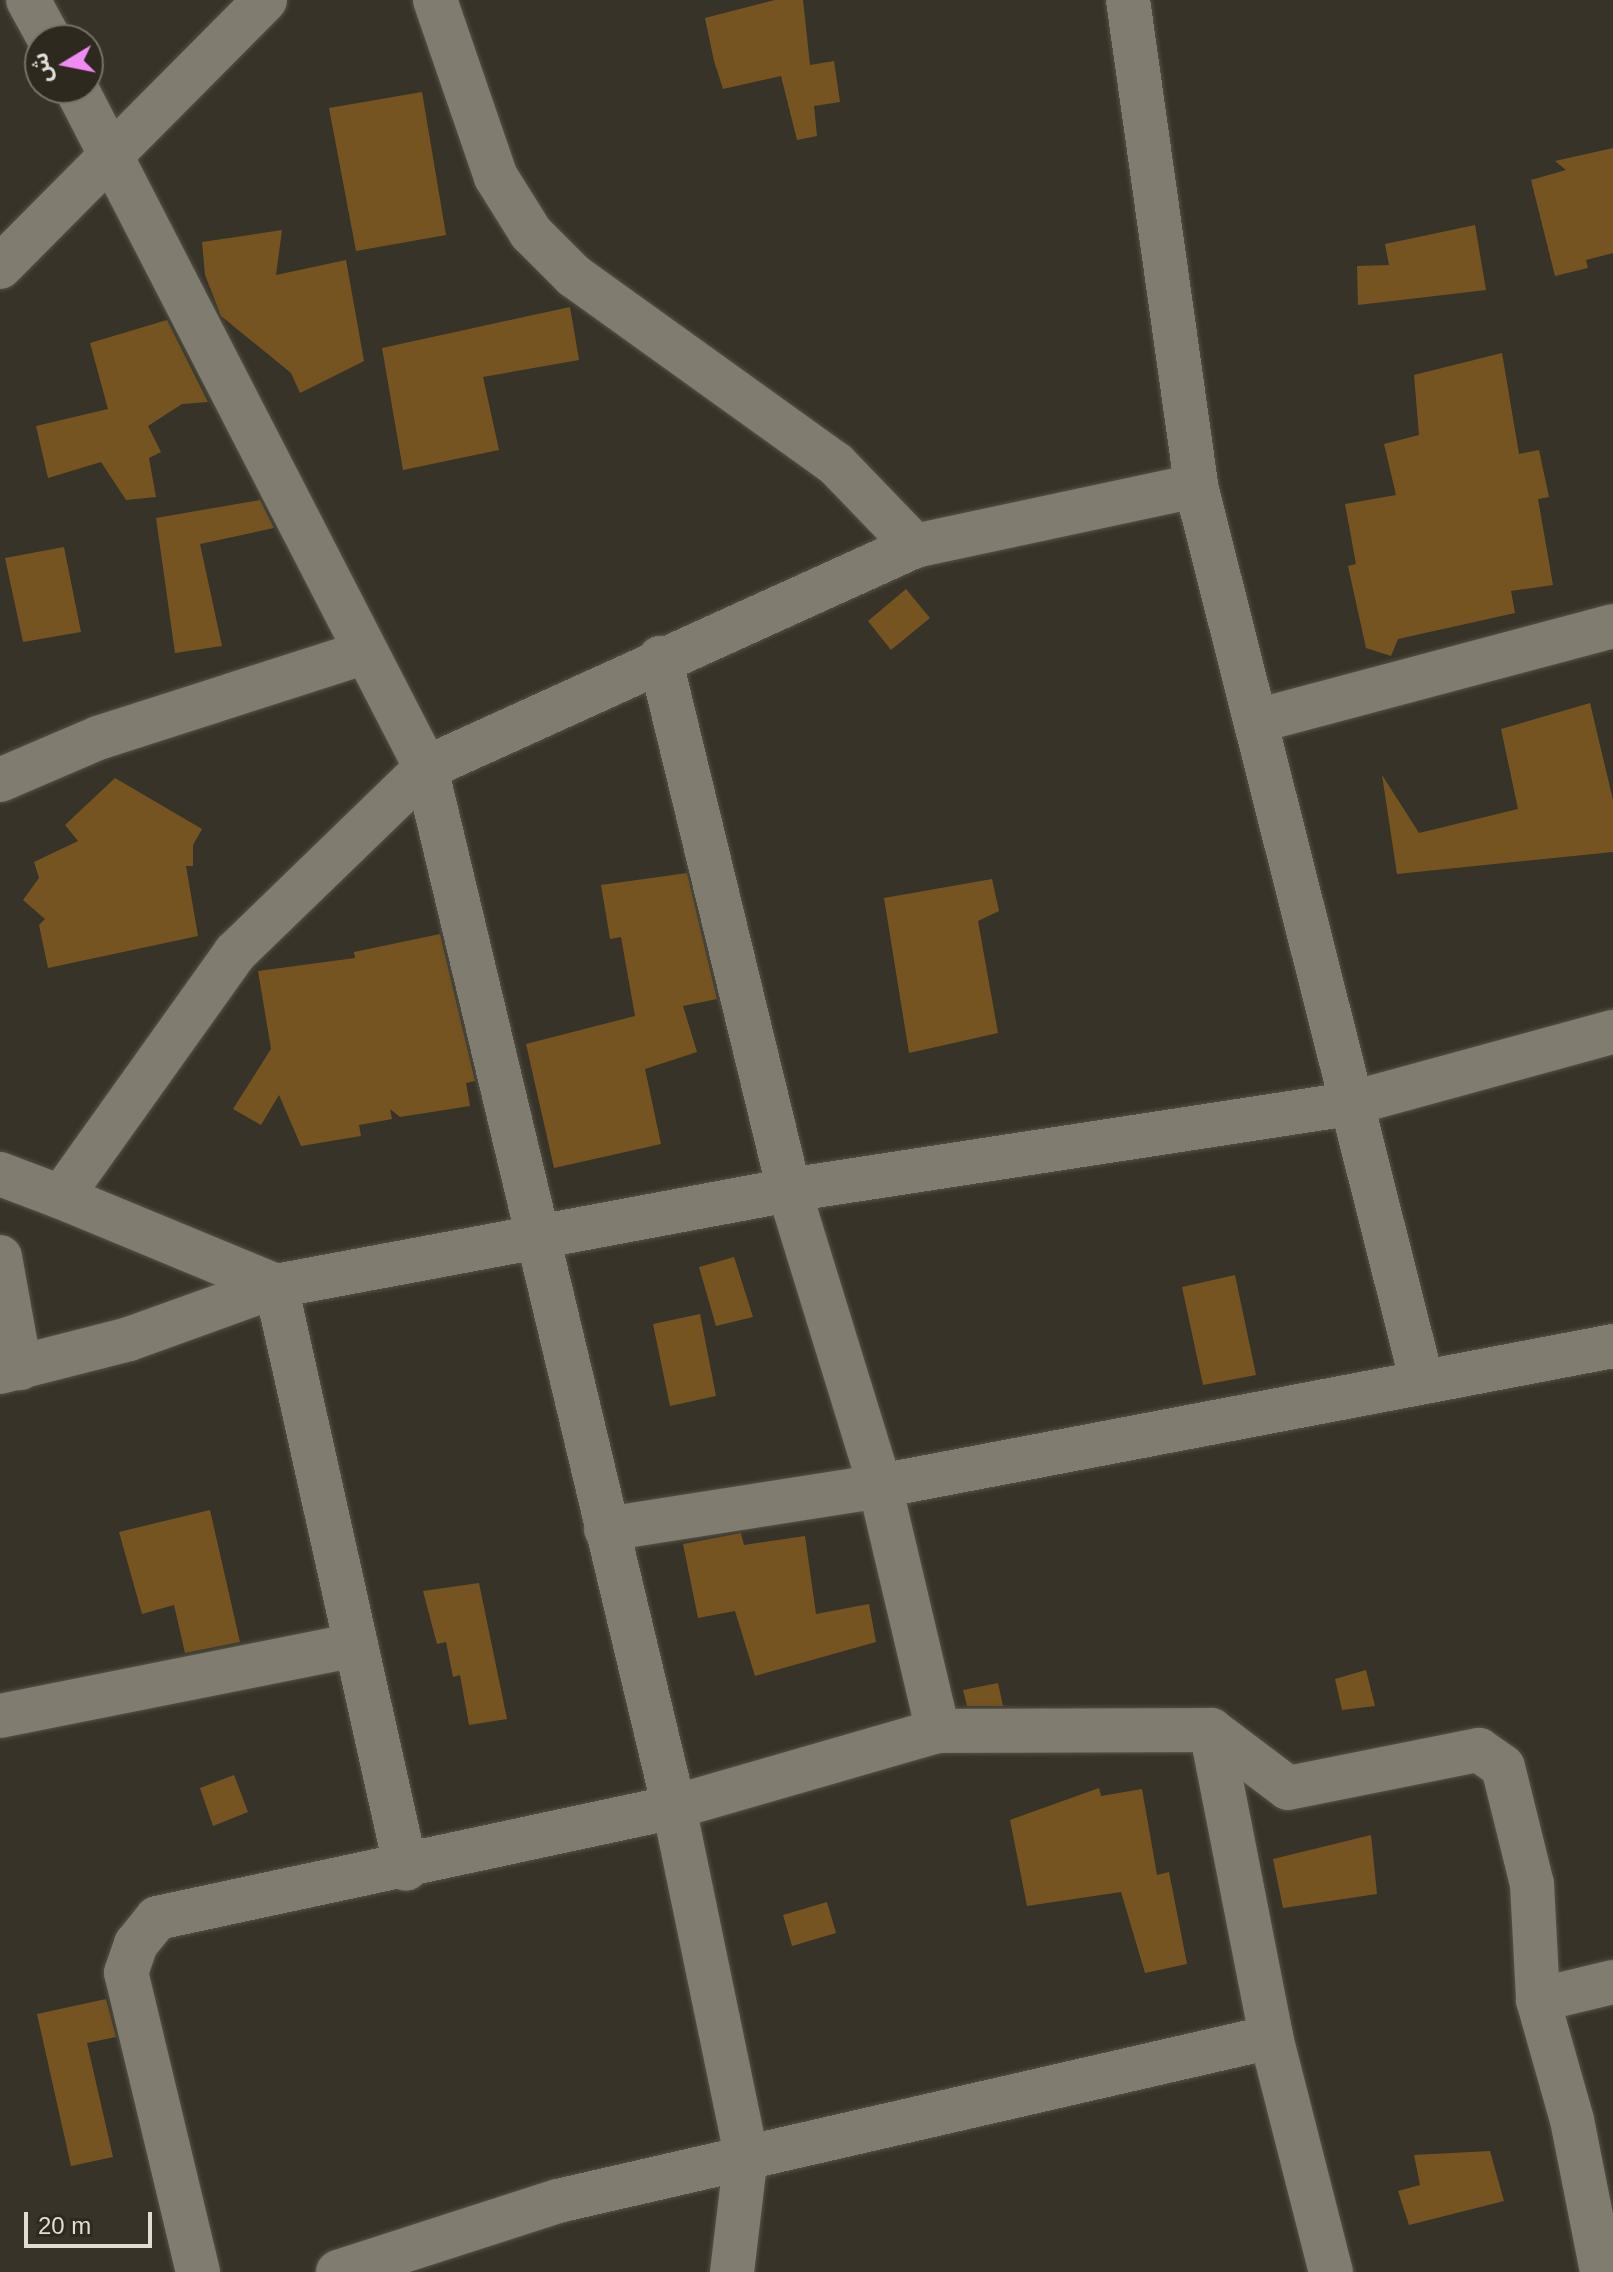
<!DOCTYPE html>
<html>
<head>
<meta charset="utf-8">
<style>
	body { margin:0 }
	#map { position:relative; width:1613px; height:2272px; overflow:hidden; background:#373328; font-family:Arial,"Noto Sans Arabic",sans-serif }
	div>[style] { position:absolute }
	.building>* { inset:0; background:#765421 }
	.roads { filter:drop-shadow(0 0 2px #545148) drop-shadow(0 0 2px #545148) }
	.minor>* { height:44px; margin:-22px; padding:0 22px; transform-origin:22px; border-radius:22px; background:#807c6f }
	span { translate:-50% -50%; white-space:nowrap; text-align:center; line-height:1.15; -webkit-text-stroke:8px #2d291e; paint-order:stroke }
	.north { position:absolute; left:24px; top:24px; width:80px; height:80px; box-sizing:border-box; background:#2d291e; border:2px solid #747168; border-radius:50%; rotate:260deg; font-size:22px; font-weight:700; line-height:32px; text-align:center; color:#dfddd6 }
	.north::after { content:''; display:block; margin:auto; width:28px; height:36px; background:#f18af4; clip-path:polygon(50% 0,100% 100%,50% 72%,0 100%) }
	.scale { position:absolute; left:24px; top:2212px; width:128px; height:36px; box-sizing:border-box; border:4px solid #dfddd6; border-top:0; padding-left:10px; font-size:24px; line-height:28px; white-space:nowrap; color:#dfddd6; -webkit-text-stroke:6px #2d291e; paint-order:stroke }
</style>
</head>
<body>
<div id="map">
	<div class="building">
		<i style="clip-path:polygon(775px 0,803px 0,810px 65px,834px 61px,840px 102px,814px 106px,817px 136px,797px 140px,781px 76px,723px 89px,714px 61px,705px 18px)"></i>
		<i style="clip-path:polygon(422px 92px,446px 235px,356px 251px,329px 108px)"></i>
		<i style="clip-path:polygon(1613px 148px,1613px 253px,1586px 260px,1588px 268px,1555px 276px,1531px 180px,1566px 170px,1555px 161px)"></i>
		<i style="clip-path:polygon(1475px 225px,1486px 290px,1358px 305px,1357px 266px,1389px 265px,1385px 244px)"></i>
		<i style="clip-path:polygon(282px 230px,276px 275px,346px 260px,364px 361px,300px 393px,291px 373px,221px 316px,205px 275px,202px 242px)"></i>
		<i style="clip-path:polygon(570px 307px,579px 360px,483px 377px,499px 450px,403px 470px,382px 348px)"></i>
		<i style="clip-path:polygon(167px 320px,208px 402px,182px 404px,148px 426px,161px 452px,149px 458px,156px 497px,126px 500px,101px 462px,48px 478px,36px 426px,108px 409px,90px 343px)"></i>
		<i style="clip-path:polygon(1502px 353px,1519px 454px,1539px 450px,1549px 497px,1538px 499px,1553px 585px,1511px 591px,1515px 613px,1398px 639px,1391px 656px,1366px 648px,1348px 566px,1356px 564px,1345px 504px,1396px 495px,1384px 444px,1419px 435px,1414px 375px)"></i>
		<i style="clip-path:polygon(260px 500px,274px 528px,200px 544px,222px 646px,175px 653px,156px 518px)"></i>
		<i style="clip-path:polygon(64px 547px,81px 632px,23px 642px,5px 558px)"></i>
		<i style="clip-path:polygon(906px 589px,930px 618px,891px 650px,868px 621px)"></i>
		<i style="clip-path:polygon(1590px 703px,1613px 800px,1613px 852px,1397px 874px,1382px 775px,1419px 833px,1518px 809px,1501px 729px)"></i>
		<i style="clip-path:polygon(115px 778px,202px 829px,193px 845px,193px 866px,186px 866px,198px 936px,48px 968px,39px 925px,45px 919px,23px 900px,39px 878px,34px 862px,78px 841px,65px 825px)"></i>
		<i style="clip-path:polygon(687px 873px,717px 999px,683px 1006px,697px 1052px,645px 1069px,661px 1144px,554px 1168px,526px 1044px,635px 1016px,621px 937px,610px 939px,601px 885px)"></i>
		<i style="clip-path:polygon(992px 879px,999px 911px,978px 921px,998px 1033px,909px 1053px,884px 898px)"></i>
		<i style="clip-path:polygon(440px 934px,475px 1081px,466px 1083px,470px 1106px,400px 1117px,390px 1109px,392px 1119px,359px 1125px,361px 1136px,301px 1146px,279px 1095px,261px 1125px,233px 1109px,271px 1049px,258px 971px,355px 958px,354px 952px)"></i>
		<i style="clip-path:polygon(734px 1257px,753px 1317px,716px 1326px,699px 1267px)"></i>
		<i style="clip-path:polygon(1235px 1275px,1256px 1375px,1203px 1385px,1182px 1287px)"></i>
		<i style="clip-path:polygon(700px 1314px,716px 1396px,670px 1406px,653px 1324px)"></i>
		<i style="clip-path:polygon(210px 1510px,240px 1642px,185px 1653px,174px 1605px,142px 1614px,119px 1532px)"></i>
		<i style="clip-path:polygon(741px 1533px,744px 1545px,805px 1536px,816px 1614px,869px 1604px,876px 1642px,755px 1676px,735px 1611px,698px 1618px,683px 1544px)"></i>
		<i style="clip-path:polygon(479px 1583px,507px 1719px,469px 1725px,460px 1675px,453px 1677px,446px 1642px,437px 1644px,423px 1591px)"></i>
		<i style="clip-path:polygon(1366px 1670px,1375px 1706px,1342px 1710px,1335px 1679px)"></i>
		<i style="clip-path:polygon(998px 1683px,1003px 1706px,967px 1706px,963px 1690px)"></i>
		<i style="clip-path:polygon(234px 1775px,248px 1812px,213px 1826px,200px 1788px)"></i>
		<i style="clip-path:polygon(1099px 1788px,1101px 1796px,1142px 1789px,1157px 1875px,1169px 1872px,1187px 1964px,1145px 1973px,1121px 1892px,1027px 1906px,1010px 1820px)"></i>
		<i style="clip-path:polygon(1371px 1835px,1377px 1894px,1283px 1908px,1273px 1859px)"></i>
		<i style="clip-path:polygon(827px 1902px,836px 1933px,792px 1946px,783px 1915px)"></i>
		<i style="clip-path:polygon(106px 1999px,116px 2037px,87px 2043px,113px 2157px,71px 2166px,37px 2014px)"></i>
		<i style="clip-path:polygon(1490px 2151px,1504px 2201px,1409px 2225px,1398px 2191px,1420px 2185px,1414px 2155px)"></i>
	</div>
	<div class="roads">
		<div class="minor">
			<i style="left:28px;top:0;width:46px;rotate:61.2deg"></i>
			<i style="left:435px;top:0;width:187px;rotate:71deg"></i>
			<i style="left:496px;top:177px;width:66px;rotate:58deg"></i>
			<i style="left:531px;top:233px;width:61px;rotate:45deg"></i>
			<i style="left:574px;top:276px;width:322px;rotate:35.7deg"></i>
			<i style="left:836px;top:464px;width:114px;rotate:46.1deg"></i>
			<i style="left:1128px;top:0;width:491px;rotate:82deg"></i>
			<i style="left:1196px;top:486px;width:924px;rotate:75.84deg"></i>
			<i style="left:76px;top:88px;width:765px;rotate:62.76deg"></i>
			<i style="left:426px;top:768px;width:1068px;rotate:76.58deg"></i>
			<i style="left:674px;top:1807px;width:355px;rotate:78.3deg"></i>
			<i style="left:746px;top:2155px;width:118px;rotate:96.8deg"></i>
			<i style="left:0;top:267px;width:376px;rotate:-45.2deg"></i>
			<i style="left:660px;top:658px;width:547px;rotate:76.37deg"></i>
			<i style="left:789px;top:1190px;width:310px;rotate:72.9deg"></i>
			<i style="left:880px;top:1486px;width:252px;rotate:76.7deg"></i>
			<i style="left:1256px;top:721px;width:369px;rotate:-14.9deg"></i>
			<i style="left:0;top:780px;width:107px;rotate:-23.2deg"></i>
			<i style="left:98px;top:738px;width:281px;rotate:-17.8deg"></i>
			<i style="left:0;top:1174px;width:65px;rotate:20.7deg"></i>
			<i style="left:61px;top:1197px;width:300px;rotate:-54.5deg"></i>
			<i style="left:235px;top:953px;width:266px;rotate:-44.1deg"></i>
			<i style="left:426px;top:768px;width:537px;rotate:-24.42deg"></i>
			<i style="left:915px;top:546px;width:287px;rotate:-12.1deg"></i>
			<i style="left:61px;top:1197px;width:233px;rotate:22.5deg"></i>
			<i style="left:276px;top:1286px;width:597px;rotate:77.43deg"></i>
			<i style="left:0;top:1257px;width:113px;rotate:79.8deg"></i>
			<i style="left:0;top:1372px;width:133px;rotate:-14.3deg"></i>
			<i style="left:129px;top:1339px;width:156px;rotate:-19.8deg"></i>
			<i style="left:276px;top:1286px;width:522px;rotate:-10.6deg"></i>
			<i style="left:789px;top:1190px;width:567px;rotate:-8.73deg"></i>
			<i style="left:1349px;top:1104px;width:274px;rotate:-15.3deg"></i>
			<i style="left:606px;top:1529px;width:277px;rotate:-8.9deg"></i>
			<i style="left:880px;top:1486px;width:746px;rotate:-10.81deg"></i>
			<i style="left:0;top:1716px;width:363px;rotate:-11.3deg"></i>
			<i style="left:1211px;top:1730px;width:313px;rotate:78.9deg"></i>
			<i style="left:1271px;top:2037px;width:243px;rotate:75.7deg"></i>
			<i style="left:1538px;top:2000px;width:77px;rotate:-13.5deg"></i>
			<i style="left:198px;top:2272px;width:308px;rotate:-103.5deg"></i>
			<i style="left:126px;top:1973px;width:31px;rotate:-71deg"></i>
			<i style="left:136px;top:1944px;width:33px;rotate:-51deg"></i>
			<i style="left:157px;top:1918px;width:529px;rotate:-12.12deg"></i>
			<i style="left:674px;top:1807px;width:275px;rotate:-16.1deg"></i>
			<i style="left:938px;top:1731px;width:273px;rotate:-0.2deg"></i>
			<i style="left:1211px;top:1730px;width:96px;rotate:37deg"></i>
			<i style="left:1288px;top:1788px;width:195px;rotate:-11.3deg"></i>
			<i style="left:1479px;top:1750px;width:29px;rotate:35deg"></i>
			<i style="left:1503px;top:1767px;width:121px;rotate:76.1deg"></i>
			<i style="left:1532px;top:1884px;width:116px;rotate:87deg"></i>
			<i style="left:1538px;top:2000px;width:125px;rotate:74.2deg"></i>
			<i style="left:1572px;top:2120px;width:155px;rotate:78.8deg"></i>
			<i style="left:338px;top:2272px;width:231px;rotate:-17.9deg"></i>
			<i style="left:558px;top:2201px;width:732px;rotate:-12.95deg"></i>
		</div>
	</div>
	<div class="north">ش</div>
	<div class="scale">20 m</div>
</div>
</body>
</html>
